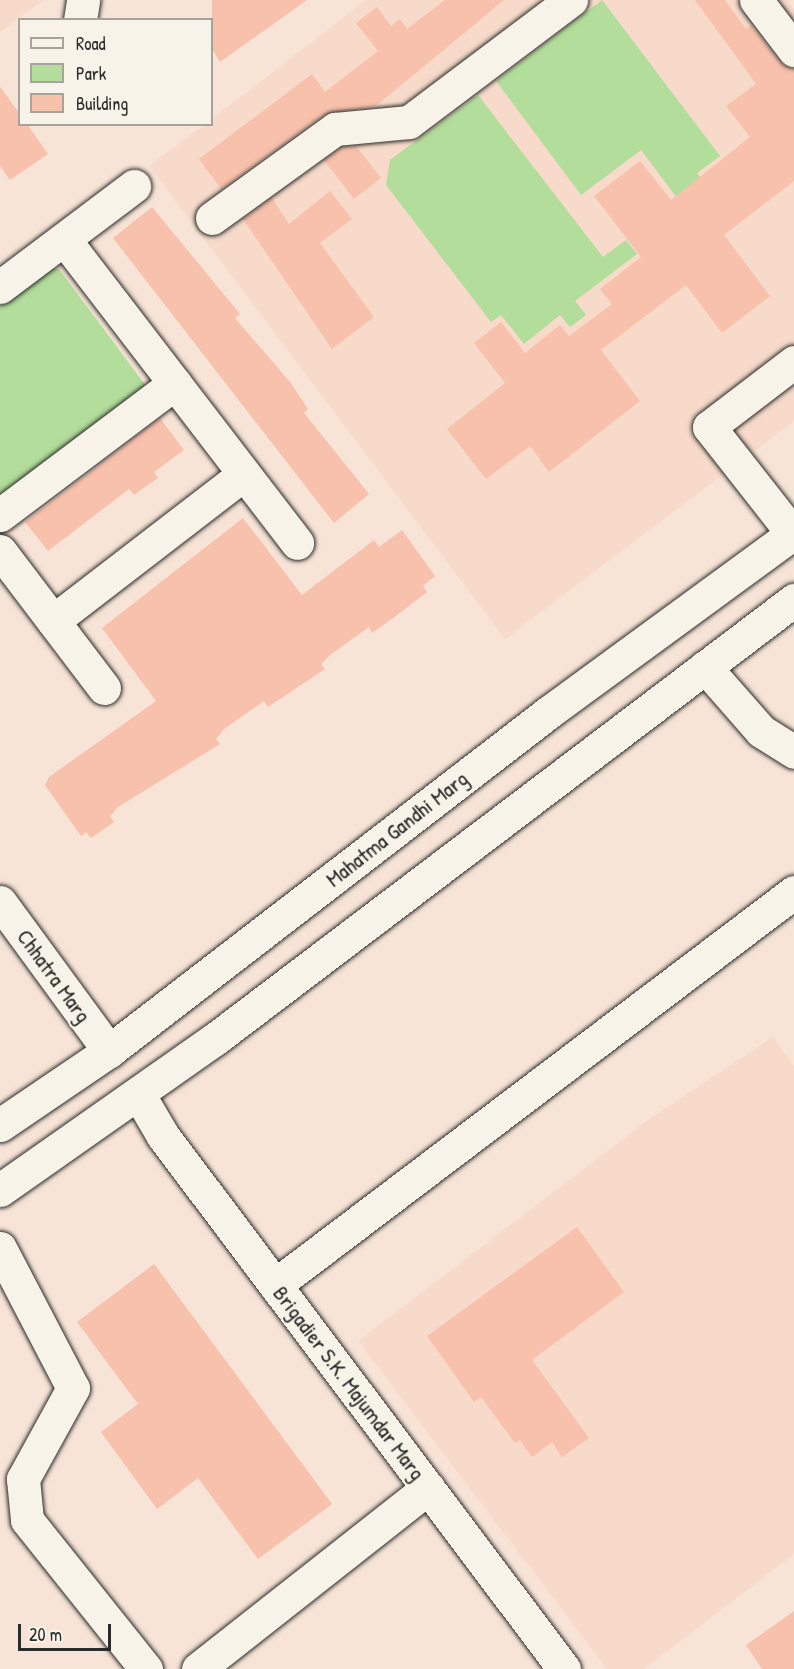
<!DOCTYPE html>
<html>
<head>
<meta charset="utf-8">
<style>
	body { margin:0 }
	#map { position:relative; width:794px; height:1669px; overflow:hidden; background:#f7e4d6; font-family:"Patrick Hand",sans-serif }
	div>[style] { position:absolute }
	.built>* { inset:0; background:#f7dac9 }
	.green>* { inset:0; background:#b2dd9a }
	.building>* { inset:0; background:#f8c1ac }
	.roads { filter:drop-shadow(0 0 2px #2b2b2b) drop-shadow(0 0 2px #2b2b2b) }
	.minor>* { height:33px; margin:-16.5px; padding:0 16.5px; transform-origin:16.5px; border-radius:16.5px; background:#f7f3e8 }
	.major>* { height:33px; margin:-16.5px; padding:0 16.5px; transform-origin:16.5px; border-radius:16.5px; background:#f7f3e8 }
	span { translate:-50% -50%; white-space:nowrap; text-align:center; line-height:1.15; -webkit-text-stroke:4.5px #f7f3e8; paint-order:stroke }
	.street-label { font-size:22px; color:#2b2b2b }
	.legend { position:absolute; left:18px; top:18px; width:195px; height:108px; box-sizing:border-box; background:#f7f3e8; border:2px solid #a5a39c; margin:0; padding:8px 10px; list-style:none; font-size:18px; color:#2b2b2b }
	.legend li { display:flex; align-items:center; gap:12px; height:30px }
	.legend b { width:30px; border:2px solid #a5a39c }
	.scale { position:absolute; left:18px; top:1624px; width:93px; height:27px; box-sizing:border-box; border:3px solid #2b2b2b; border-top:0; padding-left:8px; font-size:18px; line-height:21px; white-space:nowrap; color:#2b2b2b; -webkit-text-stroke:4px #f7f3e8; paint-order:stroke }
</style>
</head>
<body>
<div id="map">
	<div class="built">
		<i style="clip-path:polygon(0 0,43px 0,0 32px)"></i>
		<i style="clip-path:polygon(366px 0,787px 0,794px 9px,794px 421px,505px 639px,149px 166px,204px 125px,212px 124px,212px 119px)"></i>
		<i style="clip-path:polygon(773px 1037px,794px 1066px,794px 1554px,644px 1669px,607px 1669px,358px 1341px,648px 1120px)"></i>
	</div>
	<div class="green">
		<i style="clip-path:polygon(602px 0,720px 156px,697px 173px,711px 192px,687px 211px,641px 150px,581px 195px,496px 81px)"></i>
		<i style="clip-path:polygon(478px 95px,603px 257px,626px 240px,637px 254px,575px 301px,586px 315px,570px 327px,560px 315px,524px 344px,501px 315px,491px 322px,386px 185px,390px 160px)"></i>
		<i style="clip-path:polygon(46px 269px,59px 269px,146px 386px,0 496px,0 303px)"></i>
	</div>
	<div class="building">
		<i style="clip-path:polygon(212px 0,307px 0,220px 62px,212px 49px)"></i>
		<i style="clip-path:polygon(445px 0,504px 0,376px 106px,325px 114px,221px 189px,199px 159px,312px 74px,325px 92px,378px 51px,356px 23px,377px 7px,391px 26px,400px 19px,407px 29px)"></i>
		<i style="clip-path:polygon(695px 0,725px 0,746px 29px,751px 25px,779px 61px,794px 70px,794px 181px,724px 235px,770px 296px,722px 333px,686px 285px,601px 350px,640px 401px,549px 472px,530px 446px,486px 479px,447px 429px,505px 383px,474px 343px,501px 322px,525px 353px,560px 325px,569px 336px,612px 304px,600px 289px,641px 257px,594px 196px,640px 161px,671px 200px,750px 137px,726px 106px,756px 84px)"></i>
		<i style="clip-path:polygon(0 87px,20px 114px,20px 124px,27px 124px,48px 154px,10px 180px,0 166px)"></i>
		<i style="clip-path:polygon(356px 146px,381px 178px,354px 199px,324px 160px,342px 147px)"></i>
		<i style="clip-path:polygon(330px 191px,352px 219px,320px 243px,374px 317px,332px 349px,243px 219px,272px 198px,289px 224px)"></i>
		<i style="clip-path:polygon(152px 207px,240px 314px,235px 318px,290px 382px,308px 409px,304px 413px,369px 494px,334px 523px,113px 238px)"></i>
		<i style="clip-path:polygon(160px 418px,184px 450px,154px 472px,158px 478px,145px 487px,134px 495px,129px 489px,48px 551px,25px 522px)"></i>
		<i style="clip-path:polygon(243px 518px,302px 595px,374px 540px,379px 547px,402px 530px,435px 576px,423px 586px,427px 592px,392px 619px,372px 633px,369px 627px,330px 655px,321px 664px,325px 669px,268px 707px,264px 701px,224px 729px,216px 739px,220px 744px,118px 807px,110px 816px,114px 822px,91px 838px,86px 832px,81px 836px,45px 785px,49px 777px,156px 701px,102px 628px)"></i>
		<i style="clip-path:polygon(577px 1227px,624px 1292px,532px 1360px,589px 1438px,562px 1457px,552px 1442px,532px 1457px,520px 1440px,515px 1443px,481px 1397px,474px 1402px,427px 1336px)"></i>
		<i style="clip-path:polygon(154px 1264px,332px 1504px,258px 1559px,198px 1478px,157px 1509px,101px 1432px,138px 1404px,77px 1322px)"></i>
		<i style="clip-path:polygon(794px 1611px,794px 1669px,762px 1669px,746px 1645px)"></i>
	</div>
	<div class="roads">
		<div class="minor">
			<i style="left:756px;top:0;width:63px;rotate:52.8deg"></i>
			<i style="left:80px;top:20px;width:20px;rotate:-81deg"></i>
			<i style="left:212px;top:218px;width:152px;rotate:-35.9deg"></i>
			<i style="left:335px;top:129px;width:74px;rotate:-5.4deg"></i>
			<i style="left:409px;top:122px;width:203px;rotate:-37deg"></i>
			<i style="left:64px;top:239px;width:383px;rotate:52.5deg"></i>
			<i style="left:0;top:287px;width:168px;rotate:-37deg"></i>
			<i style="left:0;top:515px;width:219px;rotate:-37deg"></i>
			<i style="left:793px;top:534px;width:136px;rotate:-128.1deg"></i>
			<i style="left:709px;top:427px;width:107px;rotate:-37.4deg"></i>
			<i style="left:0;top:551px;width:172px;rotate:52.8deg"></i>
			<i style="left:53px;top:621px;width:241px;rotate:-37.6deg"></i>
			<i style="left:705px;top:667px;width:85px;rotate:48.8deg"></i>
			<i style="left:761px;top:731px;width:39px;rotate:32deg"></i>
			<i style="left:0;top:902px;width:185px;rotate:53.8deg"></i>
			<i style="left:139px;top:1095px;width:48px;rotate:59.7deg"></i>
			<i style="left:163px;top:1136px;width:667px;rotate:53.04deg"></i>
			<i style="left:0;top:1248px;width:158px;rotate:62.5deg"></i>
			<i style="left:73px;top:1388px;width:104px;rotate:118.8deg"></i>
			<i style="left:23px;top:1479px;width:41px;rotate:84.4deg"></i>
			<i style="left:27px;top:1520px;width:191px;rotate:51.4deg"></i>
			<i style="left:275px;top:1285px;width:651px;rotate:-37.13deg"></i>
			<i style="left:198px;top:1669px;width:293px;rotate:-38.2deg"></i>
		</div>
		<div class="major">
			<i style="left:0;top:1125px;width:132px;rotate:-34.2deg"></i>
			<i style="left:109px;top:1051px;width:555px;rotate:-37.61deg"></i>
			<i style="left:549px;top:712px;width:303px;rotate:-36.2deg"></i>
			<i style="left:0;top:1190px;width:263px;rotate:-35.1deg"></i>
			<i style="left:215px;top:1039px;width:727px;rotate:-37.17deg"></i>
		</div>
	</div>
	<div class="street-label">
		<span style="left:397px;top:829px;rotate:-38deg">Mahatma Gandhi Marg</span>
		<span style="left:54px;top:976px;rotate:54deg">Chhatra Marg</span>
		<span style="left:349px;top:1383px;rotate:53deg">Brigadier S.K. Majumdar Marg</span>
	</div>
	<ul class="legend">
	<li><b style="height:8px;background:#f7f3e8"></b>Road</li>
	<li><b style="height:16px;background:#b2dd9a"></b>Park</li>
	<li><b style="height:16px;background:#f8c1ac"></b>Building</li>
	</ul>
	<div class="scale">20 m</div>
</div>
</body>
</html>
